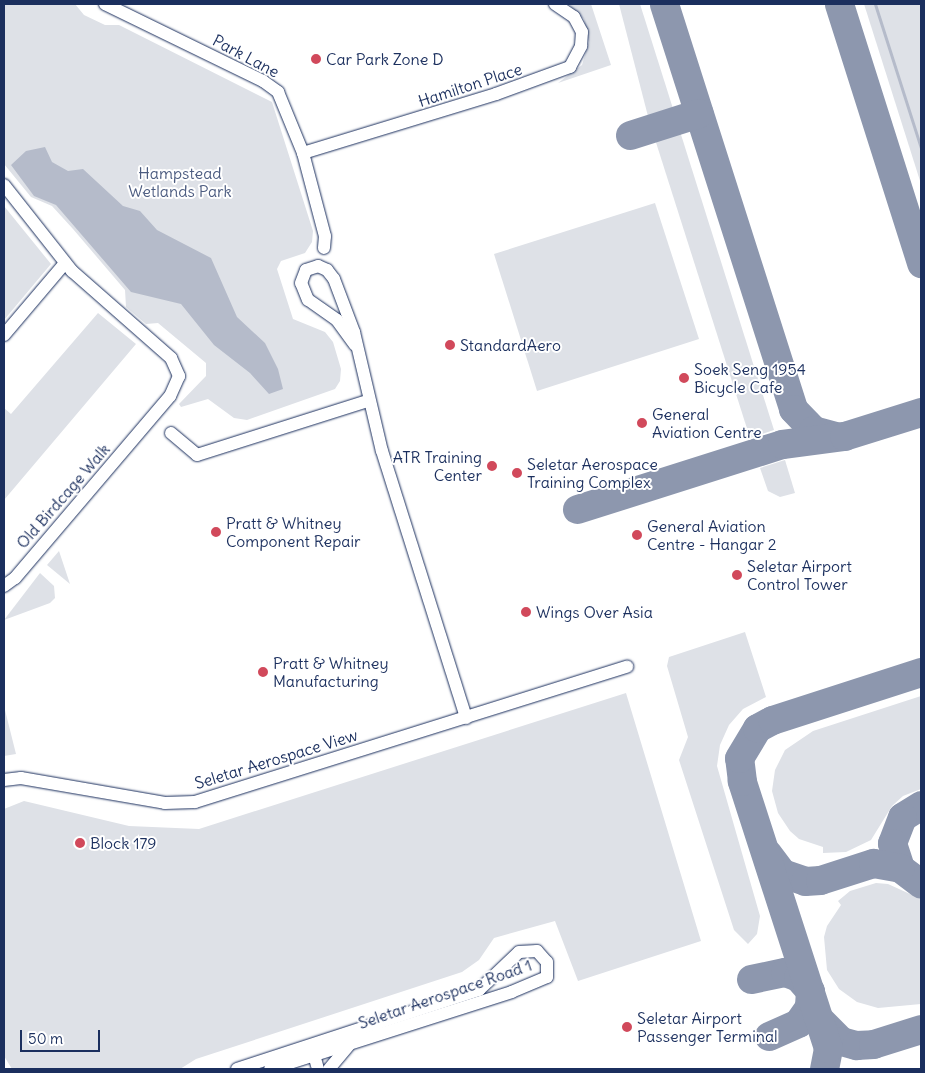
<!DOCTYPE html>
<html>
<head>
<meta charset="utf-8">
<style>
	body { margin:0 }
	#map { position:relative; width:925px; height:1073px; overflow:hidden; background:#fff; font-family:Delius,sans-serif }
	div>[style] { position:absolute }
	.green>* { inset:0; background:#dee1e7 }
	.water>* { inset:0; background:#b5bbca }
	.stream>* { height:3px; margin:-1.5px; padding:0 1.5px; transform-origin:1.5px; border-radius:1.5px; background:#b5bbca }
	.taxiway>* { height:29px; margin:-14.5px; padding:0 14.5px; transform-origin:14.5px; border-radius:14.5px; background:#8d97ae }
	.roads { filter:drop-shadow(0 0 1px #1b2f5e) drop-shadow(0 0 1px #1b2f5e) }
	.minor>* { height:12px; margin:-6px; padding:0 6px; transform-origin:6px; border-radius:6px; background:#fff }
	.dots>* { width:14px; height:14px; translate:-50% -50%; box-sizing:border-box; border:2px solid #fff; border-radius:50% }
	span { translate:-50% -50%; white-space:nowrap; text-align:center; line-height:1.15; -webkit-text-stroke:4px #fff; paint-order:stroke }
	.street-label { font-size:16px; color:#1b2f5e }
	.poi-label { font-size:16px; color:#1b2f5e }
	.left { translate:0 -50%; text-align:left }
	.right { translate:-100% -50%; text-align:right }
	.park-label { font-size:16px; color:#4c5c80 }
	.frame { position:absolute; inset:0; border:5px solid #1b2f5e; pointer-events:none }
	.scale { position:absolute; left:20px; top:1030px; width:80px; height:22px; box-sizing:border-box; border:2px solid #1b2f5e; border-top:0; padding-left:6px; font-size:15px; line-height:18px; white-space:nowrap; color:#1b2f5e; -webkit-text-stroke:4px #fff; paint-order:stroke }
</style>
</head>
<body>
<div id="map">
	<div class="green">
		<i style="clip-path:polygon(4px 4px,75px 4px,84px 15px,105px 25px,119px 25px,272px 102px,313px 231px,312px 242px,305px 253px,281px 261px,277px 269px,293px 319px,325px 332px,333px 342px,341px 369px,340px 381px,335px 389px,247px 420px,234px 418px,208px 399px,181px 407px,179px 404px,206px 376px,206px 363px,158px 323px,146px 324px,126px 307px,125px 290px,73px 229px,52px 206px,31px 197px,4px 164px)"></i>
		<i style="clip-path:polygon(568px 4px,591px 4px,611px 65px,558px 83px,582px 65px,589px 42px,584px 19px)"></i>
		<i style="clip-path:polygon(619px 4px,640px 4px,675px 115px,650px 124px)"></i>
		<i style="clip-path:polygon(864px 4px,921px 4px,921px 184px)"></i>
		<i style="clip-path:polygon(678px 125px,774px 430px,750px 438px,653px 133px)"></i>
		<i style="clip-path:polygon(655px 203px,699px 339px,537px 391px,494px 254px)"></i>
		<i style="clip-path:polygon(4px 206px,51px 264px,4px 320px)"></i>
		<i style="clip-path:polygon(98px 313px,136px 344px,4px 500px,4px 408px,11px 414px)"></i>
		<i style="clip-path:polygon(785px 460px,795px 493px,780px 497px,768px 491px,760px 468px)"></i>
		<i style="clip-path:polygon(59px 551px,70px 584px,47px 565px)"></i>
		<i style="clip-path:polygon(40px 573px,54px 586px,55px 598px,50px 603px,4px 620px)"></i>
		<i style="clip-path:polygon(745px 632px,766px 697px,743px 709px,729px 725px,720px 745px,717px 766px,760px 916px,757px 934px,748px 944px,734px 930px,679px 760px,688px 737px,667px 666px,669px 657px)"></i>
		<i style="clip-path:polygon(626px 693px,701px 941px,578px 981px,555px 921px,494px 938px,479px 960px,462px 972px,196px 1059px,180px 1069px,12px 1069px,4px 1056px,4px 809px,24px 801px,129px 826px,199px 829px)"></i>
		<i style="clip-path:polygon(921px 696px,921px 789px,903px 796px,892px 806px,871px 840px,846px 852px,823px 853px,823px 847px,799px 839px,790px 831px,778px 813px,772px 791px,775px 770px,785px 750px,813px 731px)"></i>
		<i style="clip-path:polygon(4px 706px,16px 754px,4px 756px)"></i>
		<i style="clip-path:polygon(876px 883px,888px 884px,921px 899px,921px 1004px,878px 1008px,857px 1002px,839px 989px,827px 970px,824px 937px,827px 926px,841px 905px,838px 901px,850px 891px)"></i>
	</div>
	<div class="water">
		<i style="clip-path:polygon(45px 147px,52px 162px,68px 171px,83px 169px,123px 206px,140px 211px,157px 230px,211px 258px,237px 317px,265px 343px,278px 369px,283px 389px,269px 394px,250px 373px,214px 345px,181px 304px,131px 292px,56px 205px,34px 196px,11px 165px,26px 151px)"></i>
	</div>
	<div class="stream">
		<i style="left:875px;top:4px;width:151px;rotate:72.3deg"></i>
	</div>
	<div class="taxiway">
		<i style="left:664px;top:4px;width:425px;rotate:72.3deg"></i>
		<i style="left:793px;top:409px;width:29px;rotate:46deg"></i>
		<i style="left:813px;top:430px;width:23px;rotate:15deg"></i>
		<i style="left:839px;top:4px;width:272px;rotate:72.4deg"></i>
		<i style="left:630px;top:135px;width:72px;rotate:-17.7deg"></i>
		<i style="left:577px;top:509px;width:215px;rotate:-17.6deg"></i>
		<i style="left:782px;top:444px;width:63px;rotate:-7.4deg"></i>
		<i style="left:844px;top:436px;width:81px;rotate:-17.3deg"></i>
		<i style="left:921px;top:805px;width:22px;rotate:148deg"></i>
		<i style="left:902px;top:817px;width:28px;rotate:111deg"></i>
		<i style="left:892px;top:843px;width:26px;rotate:72deg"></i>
		<i style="left:900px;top:868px;width:26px;rotate:37deg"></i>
		<i style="left:767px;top:853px;width:25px;rotate:53deg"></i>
		<i style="left:782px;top:873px;width:24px;rotate:19deg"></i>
		<i style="left:805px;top:881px;width:15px;rotate:-4deg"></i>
		<i style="left:820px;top:880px;width:56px;rotate:-17.8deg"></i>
		<i style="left:873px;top:863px;width:27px;rotate:10deg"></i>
		<i style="left:751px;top:979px;width:35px;rotate:-12deg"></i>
		<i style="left:785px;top:972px;width:14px;rotate:21deg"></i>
		<i style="left:798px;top:977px;width:18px;rotate:49deg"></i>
		<i style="left:810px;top:991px;width:16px;rotate:94deg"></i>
		<i style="left:809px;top:1007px;width:19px;rotate:125deg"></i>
		<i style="left:798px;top:1023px;width:32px;rotate:156deg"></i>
		<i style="left:819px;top:1019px;width:31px;rotate:45deg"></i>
		<i style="left:841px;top:1041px;width:16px;rotate:15deg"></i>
		<i style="left:856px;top:1045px;width:17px;rotate:-3deg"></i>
		<i style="left:873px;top:1044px;width:50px;rotate:-17.4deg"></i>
		<i style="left:824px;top:1069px;width:21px;rotate:-79deg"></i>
		<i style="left:828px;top:1048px;width:281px;rotate:-107.9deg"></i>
		<i style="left:742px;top:781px;width:23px;rotate:-97deg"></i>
		<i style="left:739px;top:758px;width:35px;rotate:-59deg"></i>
		<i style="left:757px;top:728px;width:17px;rotate:-28deg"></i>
		<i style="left:772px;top:720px;width:157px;rotate:-17.9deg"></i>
	</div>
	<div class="roads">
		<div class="minor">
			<i style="left:105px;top:4px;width:176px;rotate:26deg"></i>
			<i style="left:263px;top:81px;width:19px;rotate:36deg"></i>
			<i style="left:278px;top:92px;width:66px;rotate:67.7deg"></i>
			<i style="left:303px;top:153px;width:86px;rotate:75.2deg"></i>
			<i style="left:325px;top:236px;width:12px;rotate:95deg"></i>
			<i style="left:303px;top:153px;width:202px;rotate:-17deg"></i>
			<i style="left:496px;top:94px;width:79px;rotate:-20deg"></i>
			<i style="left:570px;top:67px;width:24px;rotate:-62deg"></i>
			<i style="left:581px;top:46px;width:14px;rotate:-86deg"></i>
			<i style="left:582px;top:32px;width:17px;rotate:-118deg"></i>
			<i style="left:574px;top:17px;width:23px;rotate:-146deg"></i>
			<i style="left:4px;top:185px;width:110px;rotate:51.7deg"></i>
			<i style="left:72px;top:271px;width:132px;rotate:41.3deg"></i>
			<i style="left:171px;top:358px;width:20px;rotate:66deg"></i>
			<i style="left:179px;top:376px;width:22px;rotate:114deg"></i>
			<i style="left:170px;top:396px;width:239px;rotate:130.4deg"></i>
			<i style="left:15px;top:578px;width:14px;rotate:144deg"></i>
			<i style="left:4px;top:335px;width:94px;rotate:-49.7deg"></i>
			<i style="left:355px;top:345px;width:31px;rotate:-126deg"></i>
			<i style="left:337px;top:320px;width:35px;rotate:-145deg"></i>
			<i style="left:308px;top:300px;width:18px;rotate:-112deg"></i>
			<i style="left:301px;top:283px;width:14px;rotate:-69deg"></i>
			<i style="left:306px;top:270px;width:13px;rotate:-18deg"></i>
			<i style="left:318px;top:266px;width:10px;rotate:24deg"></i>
			<i style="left:327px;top:270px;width:11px;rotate:52deg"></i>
			<i style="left:334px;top:279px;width:57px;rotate:69.3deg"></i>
			<i style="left:354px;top:332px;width:122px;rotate:76.8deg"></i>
			<i style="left:382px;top:451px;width:280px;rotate:72.5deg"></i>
			<i style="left:171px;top:433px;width:34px;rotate:40deg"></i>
			<i style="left:197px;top:455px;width:178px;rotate:-17.6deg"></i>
			<i style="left:4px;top:780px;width:17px;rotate:-7deg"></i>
			<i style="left:21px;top:778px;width:146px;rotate:9.8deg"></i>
			<i style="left:165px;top:803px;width:30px;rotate:-2deg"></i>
			<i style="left:195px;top:802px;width:453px;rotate:-17.4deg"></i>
			<i style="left:312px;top:1048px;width:22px;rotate:74deg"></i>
			<i style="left:237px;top:1069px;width:255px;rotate:-18.1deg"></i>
			<i style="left:479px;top:990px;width:55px;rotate:-43.5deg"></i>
			<i style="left:519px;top:952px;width:18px;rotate:-3deg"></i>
			<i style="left:537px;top:951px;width:15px;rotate:48deg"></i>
			<i style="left:547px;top:962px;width:15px;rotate:90deg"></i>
			<i style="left:547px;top:977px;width:38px;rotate:157deg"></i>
			<i style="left:512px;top:992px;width:254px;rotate:162.3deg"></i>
			<i style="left:329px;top:1069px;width:31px;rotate:-50deg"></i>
		</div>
	</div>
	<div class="dots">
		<i style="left:316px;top:59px;background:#d1495b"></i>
		<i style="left:450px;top:345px;background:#d1495b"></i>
		<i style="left:684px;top:378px;background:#d1495b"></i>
		<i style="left:642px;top:423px;background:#d1495b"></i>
		<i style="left:492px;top:466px;background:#d1495b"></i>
		<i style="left:517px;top:473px;background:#d1495b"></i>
		<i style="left:216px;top:532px;background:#d1495b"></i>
		<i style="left:637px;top:535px;background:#d1495b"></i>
		<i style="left:737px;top:575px;background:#d1495b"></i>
		<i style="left:526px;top:612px;background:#d1495b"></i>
		<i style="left:263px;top:672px;background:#d1495b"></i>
		<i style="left:80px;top:843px;background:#d1495b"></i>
		<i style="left:627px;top:1027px;background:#d1495b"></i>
	</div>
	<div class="street-label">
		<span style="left:246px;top:56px;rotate:28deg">Park Lane</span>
		<span style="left:470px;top:85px;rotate:-18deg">Hamilton Place</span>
		<span style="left:63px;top:496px;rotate:-49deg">Old Birdcage Walk</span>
		<span style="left:276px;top:759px;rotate:-17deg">Seletar Aerospace View</span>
		<span style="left:445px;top:994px;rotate:-19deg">Seletar Aerospace Road 1</span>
	</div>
	<div class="poi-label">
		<span class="left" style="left:326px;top:59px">Car Park Zone D</span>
		<span class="left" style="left:460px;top:345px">StandardAero</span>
		<span class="left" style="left:694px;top:378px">Soek Seng 1954<br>Bicycle Cafe</span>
		<span class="left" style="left:652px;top:423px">General<br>Aviation Centre</span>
		<span class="right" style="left:482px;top:466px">ATR Training<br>Center</span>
		<span class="left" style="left:527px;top:473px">Seletar Aerospace<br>Training Complex</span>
		<span class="left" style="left:226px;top:532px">Pratt &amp; Whitney<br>Component Repair</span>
		<span class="left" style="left:647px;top:535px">General Aviation<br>Centre - Hangar 2</span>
		<span class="left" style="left:747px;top:575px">Seletar Airport<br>Control Tower</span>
		<span class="left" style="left:536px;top:612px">Wings Over Asia</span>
		<span class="left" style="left:273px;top:672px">Pratt &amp; Whitney<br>Manufacturing</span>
		<span class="left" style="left:90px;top:843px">Block 179</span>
		<span class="left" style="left:637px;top:1027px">Seletar Airport<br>Passenger Terminal</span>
	</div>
	<div class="park-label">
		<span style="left:180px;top:182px">Hampstead<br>Wetlands Park</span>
	</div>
	<div class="frame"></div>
	<div class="scale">50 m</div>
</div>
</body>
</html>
